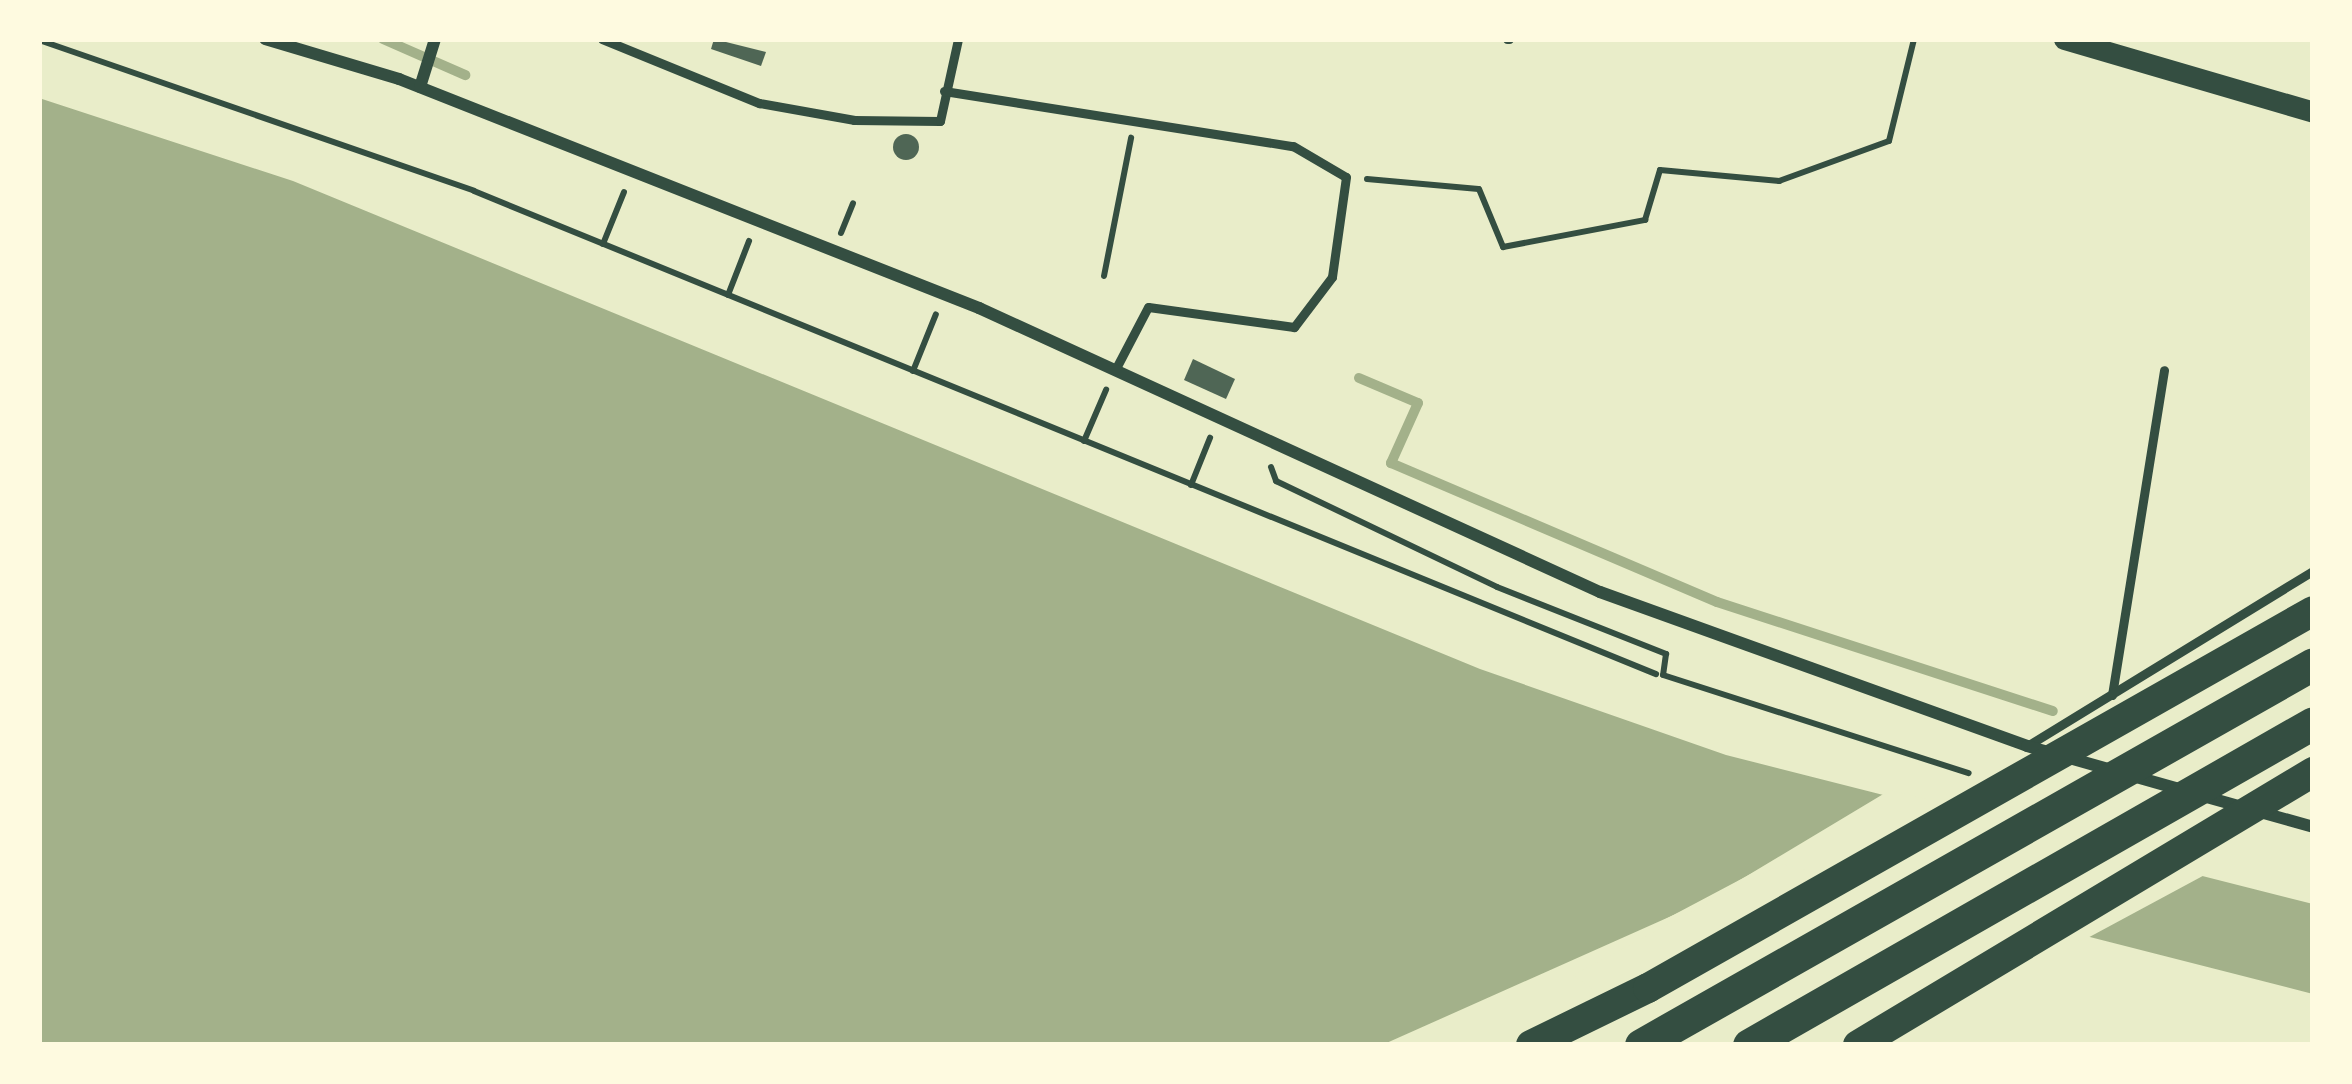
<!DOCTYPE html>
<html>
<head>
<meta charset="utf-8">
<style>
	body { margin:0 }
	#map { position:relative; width:2352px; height:1084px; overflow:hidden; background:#e9edc9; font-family:"Space Grotesk",sans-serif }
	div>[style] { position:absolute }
	.water>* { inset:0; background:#a3b18a }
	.pier>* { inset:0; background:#e9edc9 }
	.stream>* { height:10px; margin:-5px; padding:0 5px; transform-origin:5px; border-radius:5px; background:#a3b18a }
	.building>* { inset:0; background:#4f6655 }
	.round { border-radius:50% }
	.path>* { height:6px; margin:-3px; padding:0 3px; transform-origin:3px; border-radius:3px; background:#344e41 }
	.service>* { height:9px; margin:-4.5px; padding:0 4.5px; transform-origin:4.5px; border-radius:4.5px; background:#344e41 }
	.minor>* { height:12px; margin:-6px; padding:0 6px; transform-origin:6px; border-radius:6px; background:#344e41 }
	.tertiary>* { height:21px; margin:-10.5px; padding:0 10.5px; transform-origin:10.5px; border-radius:10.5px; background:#344e41 }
	.primary>* { height:30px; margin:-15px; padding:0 15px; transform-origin:15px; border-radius:15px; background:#344e41 }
	.trunk>* { height:33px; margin:-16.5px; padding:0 16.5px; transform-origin:16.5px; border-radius:16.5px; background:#344e41 }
	span { translate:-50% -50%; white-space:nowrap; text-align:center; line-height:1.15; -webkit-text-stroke:12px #fefae0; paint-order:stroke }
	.frame { position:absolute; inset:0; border:42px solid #fefae0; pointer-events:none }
</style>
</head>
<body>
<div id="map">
	<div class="water">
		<i style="clip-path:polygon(39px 98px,293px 181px,1480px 669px,1726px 755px,2313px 904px,2313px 994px,1781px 858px,1562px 974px,1665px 1045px,39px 1045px)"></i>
	</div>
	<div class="pier">
		<i style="clip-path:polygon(1890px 790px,2212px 871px,2082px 941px,1782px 864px,1573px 975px,1671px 1045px,1382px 1045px,1705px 901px)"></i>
	</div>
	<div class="stream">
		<i style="left:383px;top:39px;width:90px;rotate:23.7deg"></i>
		<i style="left:1359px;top:378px;width:64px;rotate:23deg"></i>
		<i style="left:1418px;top:403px;width:66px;rotate:114.2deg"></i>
		<i style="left:1391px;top:463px;width:354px;rotate:23.1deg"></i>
		<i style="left:1717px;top:602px;width:353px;rotate:18deg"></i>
	</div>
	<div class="building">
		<i style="clip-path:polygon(714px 39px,766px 52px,761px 66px,711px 49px)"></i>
		<i class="round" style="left:893px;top:134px;width:26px;height:26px"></i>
		<i style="clip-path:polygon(1193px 359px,1235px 379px,1226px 399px,1184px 380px)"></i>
	</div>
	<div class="path">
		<i style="left:39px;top:40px;width:460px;rotate:19.1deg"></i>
		<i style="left:474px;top:191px;width:1277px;rotate:22.23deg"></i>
		<i style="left:1367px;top:179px;width:112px;rotate:5.1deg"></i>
		<i style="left:1479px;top:189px;width:63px;rotate:67.5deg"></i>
		<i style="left:1503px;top:247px;width:145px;rotate:-10.8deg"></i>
		<i style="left:1645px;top:220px;width:52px;rotate:-73.3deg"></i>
		<i style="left:1660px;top:170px;width:120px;rotate:5.3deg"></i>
		<i style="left:1779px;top:181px;width:117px;rotate:-20deg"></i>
		<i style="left:1889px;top:141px;width:105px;rotate:-76.2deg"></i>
		<i style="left:841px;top:233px;width:32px;rotate:-68deg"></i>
		<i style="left:603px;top:244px;width:56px;rotate:-68deg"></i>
		<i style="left:1104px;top:276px;width:141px;rotate:-78.9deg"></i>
		<i style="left:728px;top:295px;width:58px;rotate:-68.7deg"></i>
		<i style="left:913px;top:371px;width:61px;rotate:-68deg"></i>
		<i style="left:1084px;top:441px;width:56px;rotate:-66.7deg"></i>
		<i style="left:1271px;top:467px;width:15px;rotate:70deg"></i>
		<i style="left:1276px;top:481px;width:245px;rotate:25.6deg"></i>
		<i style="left:1497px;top:587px;width:182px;rotate:21.6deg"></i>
		<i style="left:1666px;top:654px;width:21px;rotate:98deg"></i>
		<i style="left:1663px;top:675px;width:321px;rotate:17.8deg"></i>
		<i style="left:1191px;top:485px;width:51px;rotate:-68deg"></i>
	</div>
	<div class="service">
		<i style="left:602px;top:39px;width:170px;rotate:22.2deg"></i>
		<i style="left:759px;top:103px;width:97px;rotate:10.1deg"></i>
		<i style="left:854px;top:120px;width:86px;rotate:0.7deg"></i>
		<i style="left:940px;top:121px;width:84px;rotate:-77.6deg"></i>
		<i style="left:1507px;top:39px;width:2px"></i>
		<i style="left:944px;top:91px;width:353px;rotate:9deg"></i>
		<i style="left:1293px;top:146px;width:61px;rotate:30.3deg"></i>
		<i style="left:1346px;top:177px;width:101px;rotate:98deg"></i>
		<i style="left:1332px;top:277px;width:63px;rotate:127.2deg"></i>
		<i style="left:1294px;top:327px;width:147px;rotate:-172.2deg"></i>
		<i style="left:1148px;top:307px;width:71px;rotate:117.6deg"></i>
		<i style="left:2112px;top:695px;width:329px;rotate:-80.9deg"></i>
		<i style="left:2027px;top:746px;width:335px;rotate:-31.5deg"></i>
	</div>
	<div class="minor">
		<i style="left:265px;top:39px;width:140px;rotate:16.6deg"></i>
		<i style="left:399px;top:79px;width:624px;rotate:21.55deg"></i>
		<i style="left:979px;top:308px;width:683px;rotate:24.58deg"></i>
		<i style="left:1600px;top:592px;width:454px;rotate:19.8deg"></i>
		<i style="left:2027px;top:746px;width:162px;rotate:15.8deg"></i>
		<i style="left:420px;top:87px;width:50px;rotate:-72.6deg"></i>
		<i style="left:2203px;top:796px;width:114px;rotate:15.7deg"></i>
	</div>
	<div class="tertiary">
		<i style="left:2064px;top:39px;width:259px;rotate:16.3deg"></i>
	</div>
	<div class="primary">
		<i style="left:1531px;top:1045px;width:130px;rotate:-26deg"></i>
		<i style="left:1648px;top:988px;width:764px;rotate:-29.55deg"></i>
		<i style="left:1858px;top:1045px;width:531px;rotate:-30.96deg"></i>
	</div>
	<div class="trunk">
		<i style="left:1641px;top:1045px;width:772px;rotate:-29.55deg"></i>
		<i style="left:1749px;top:1045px;width:649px;rotate:-29.72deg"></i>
	</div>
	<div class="frame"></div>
</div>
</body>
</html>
